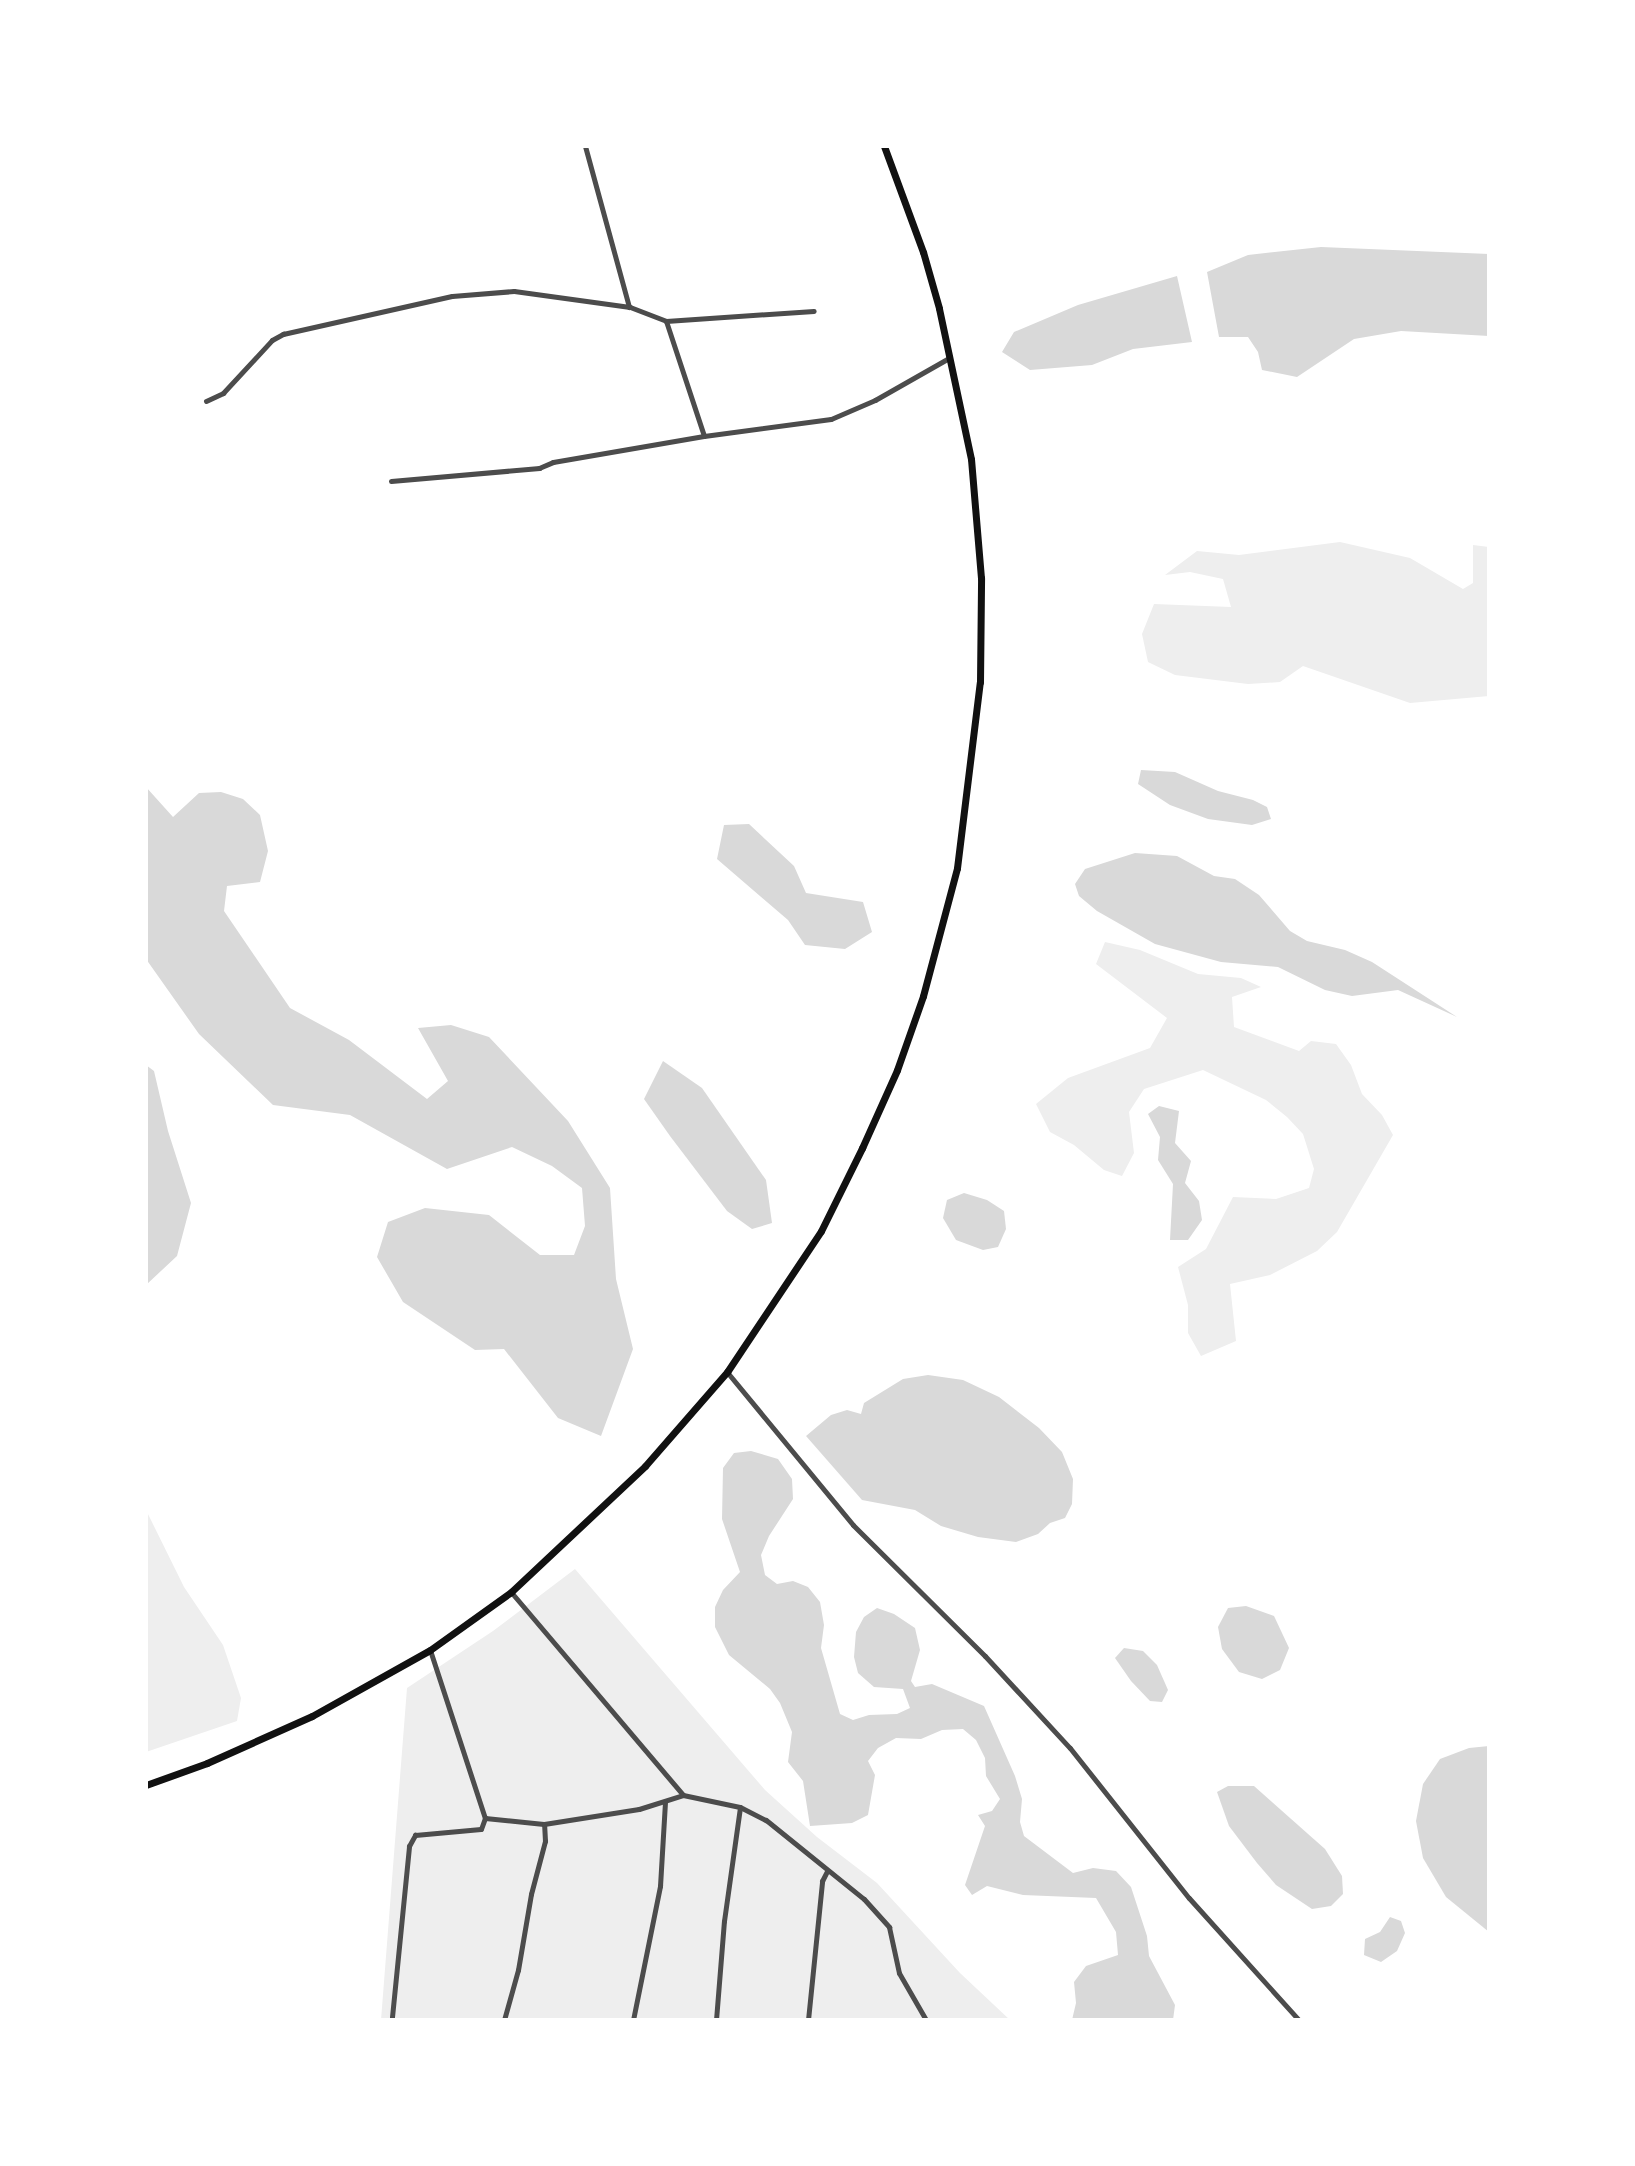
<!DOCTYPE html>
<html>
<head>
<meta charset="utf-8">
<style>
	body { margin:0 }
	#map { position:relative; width:1635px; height:2166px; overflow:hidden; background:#fff; font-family:Overpass,sans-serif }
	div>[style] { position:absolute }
	.green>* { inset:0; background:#eee }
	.water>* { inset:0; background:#d9d9d9 }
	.minor>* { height:5px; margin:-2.5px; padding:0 2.5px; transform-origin:2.5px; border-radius:2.5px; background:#4c4c4c }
	.secondary>* { height:7px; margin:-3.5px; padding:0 3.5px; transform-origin:3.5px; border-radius:3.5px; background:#111 }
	span { translate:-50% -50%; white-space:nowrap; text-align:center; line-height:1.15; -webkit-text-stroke:8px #fff; paint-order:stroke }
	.frame { position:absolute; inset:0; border:148px solid #fff; pointer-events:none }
</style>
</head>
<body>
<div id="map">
	<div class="green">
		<i style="clip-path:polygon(1340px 542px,1410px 558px,1463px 589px,1473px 583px,1473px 545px,1489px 547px,1489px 696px,1410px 703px,1303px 666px,1280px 682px,1248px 684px,1175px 675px,1148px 662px,1142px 634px,1154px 604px,1231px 607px,1223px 579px,1190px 572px,1165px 575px,1197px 551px,1239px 555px)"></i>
		<i style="clip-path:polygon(1105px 942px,1140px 950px,1198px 974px,1241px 978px,1261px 987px,1232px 997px,1234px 1027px,1299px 1051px,1311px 1041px,1336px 1044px,1351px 1065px,1362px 1094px,1382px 1115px,1393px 1135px,1337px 1232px,1317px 1251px,1270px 1275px,1230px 1284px,1236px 1341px,1201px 1356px,1188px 1333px,1188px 1305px,1178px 1267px,1206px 1249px,1233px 1197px,1276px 1199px,1309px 1188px,1314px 1169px,1303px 1134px,1287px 1117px,1266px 1100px,1203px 1070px,1144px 1089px,1129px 1112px,1134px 1153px,1122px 1176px,1104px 1170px,1074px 1145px,1050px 1132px,1036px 1104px,1068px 1078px,1150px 1048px,1167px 1018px,1096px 964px)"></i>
		<i style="clip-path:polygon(146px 1510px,184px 1587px,223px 1645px,241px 1698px,237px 1721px,146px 1752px)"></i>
		<i style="clip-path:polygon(575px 1569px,765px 1790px,817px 1837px,877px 1883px,960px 1973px,1010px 2020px,381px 2020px,407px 1688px,493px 1631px)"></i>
	</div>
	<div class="water">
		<i style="clip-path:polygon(1321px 247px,1489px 254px,1489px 336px,1401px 331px,1354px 339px,1297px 377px,1262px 370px,1258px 352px,1248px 337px,1219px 337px,1207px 272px,1248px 255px)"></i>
		<i style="clip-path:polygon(1177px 276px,1192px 342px,1133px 349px,1092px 365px,1030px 370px,1002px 352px,1014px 332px,1078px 305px)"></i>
		<i style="clip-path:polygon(1141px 770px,1175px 772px,1218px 791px,1253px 800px,1267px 807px,1271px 819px,1252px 825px,1208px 819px,1170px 805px,1138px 784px)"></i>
		<i style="clip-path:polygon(146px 787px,173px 817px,199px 793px,221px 792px,243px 799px,260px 815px,268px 851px,260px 882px,227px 886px,224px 911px,290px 1008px,349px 1040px,427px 1099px,448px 1081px,418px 1028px,451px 1025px,489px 1037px,568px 1121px,610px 1188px,616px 1279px,633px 1349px,601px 1436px,558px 1418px,504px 1349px,475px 1350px,403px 1302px,377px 1257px,388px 1222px,425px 1208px,489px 1215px,540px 1255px,574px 1255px,585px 1226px,582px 1188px,552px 1166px,512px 1147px,447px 1169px,350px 1115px,273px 1105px,199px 1034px,146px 959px)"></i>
		<i style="clip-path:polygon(749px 824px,794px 866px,806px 893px,863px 902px,872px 932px,845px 949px,805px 945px,788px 920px,717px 859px,724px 825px)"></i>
		<i style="clip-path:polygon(1135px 853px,1177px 856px,1214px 876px,1235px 879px,1259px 895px,1290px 931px,1307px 941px,1345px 950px,1372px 962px,1457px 1017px,1398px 990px,1352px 996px,1325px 990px,1278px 967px,1221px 962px,1155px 944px,1097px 911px,1079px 896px,1075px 884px,1085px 869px)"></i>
		<i style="clip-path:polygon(663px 1061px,702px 1088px,766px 1180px,772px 1223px,752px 1229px,727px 1211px,670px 1136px,644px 1099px)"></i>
		<i style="clip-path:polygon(146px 1065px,154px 1071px,168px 1131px,191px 1203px,177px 1256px,146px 1285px)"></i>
		<i style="clip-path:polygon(1159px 1106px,1179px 1111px,1175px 1143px,1191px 1161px,1185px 1183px,1199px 1201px,1202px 1220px,1188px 1240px,1170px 1240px,1173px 1184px,1158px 1160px,1160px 1137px,1148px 1114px)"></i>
		<i style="clip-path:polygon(964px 1193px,987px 1200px,1004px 1211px,1006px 1229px,998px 1247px,983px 1250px,956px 1240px,943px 1218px,947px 1200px)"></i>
		<i style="clip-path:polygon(928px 1375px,963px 1380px,999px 1397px,1039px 1428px,1062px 1452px,1073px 1479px,1072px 1504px,1065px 1518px,1050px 1523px,1038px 1534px,1016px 1542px,978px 1537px,941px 1526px,915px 1510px,862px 1500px,806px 1436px,831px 1415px,847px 1410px,861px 1414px,864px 1403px,903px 1379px)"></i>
		<i style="clip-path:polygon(751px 1451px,778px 1459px,792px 1479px,793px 1499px,769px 1536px,761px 1555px,765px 1575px,777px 1584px,793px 1581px,808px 1587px,820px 1602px,824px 1625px,821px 1648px,840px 1714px,853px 1720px,869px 1715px,897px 1714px,910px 1708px,903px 1689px,874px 1687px,858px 1673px,854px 1657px,856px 1632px,864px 1617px,877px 1608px,894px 1614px,915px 1628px,920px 1650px,911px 1681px,915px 1687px,932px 1684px,984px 1706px,1015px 1776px,1022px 1799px,1020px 1822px,1024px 1836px,1073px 1873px,1093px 1868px,1116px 1871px,1131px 1887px,1147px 1936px,1149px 1956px,1175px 2005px,1173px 2020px,1072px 2020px,1076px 2003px,1074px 1982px,1086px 1966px,1118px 1955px,1116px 1932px,1096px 1898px,1023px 1895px,987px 1886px,972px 1895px,965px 1885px,985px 1826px,978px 1815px,992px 1811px,1000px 1799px,986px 1776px,985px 1758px,976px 1740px,963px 1729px,942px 1730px,921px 1739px,896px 1738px,878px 1748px,868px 1761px,875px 1775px,868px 1815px,852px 1823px,810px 1826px,803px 1781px,788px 1762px,792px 1732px,780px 1703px,770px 1689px,729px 1655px,715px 1627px,715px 1607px,723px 1590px,740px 1572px,722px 1519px,723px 1468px,734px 1453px)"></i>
		<i style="clip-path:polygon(1246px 1606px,1274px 1616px,1289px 1648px,1280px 1670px,1262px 1679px,1239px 1672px,1222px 1649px,1218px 1627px,1228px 1608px)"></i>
		<i style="clip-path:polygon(1124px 1648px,1143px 1651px,1157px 1665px,1168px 1690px,1162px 1702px,1150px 1701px,1131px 1681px,1115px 1658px)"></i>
		<i style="clip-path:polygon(1489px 1746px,1489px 1932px,1446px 1897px,1423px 1858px,1416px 1821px,1423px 1784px,1440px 1759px,1469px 1748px)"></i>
		<i style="clip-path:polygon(1228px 1786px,1254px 1786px,1325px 1849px,1342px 1876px,1343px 1894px,1331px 1906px,1312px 1909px,1276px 1885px,1257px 1863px,1229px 1826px,1217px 1792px)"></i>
		<i style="clip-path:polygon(1390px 1917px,1401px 1921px,1405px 1933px,1397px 1951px,1381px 1962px,1364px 1955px,1365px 1939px,1380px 1932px)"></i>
	</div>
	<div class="minor">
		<i style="left:585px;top:146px;width:167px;rotate:74.7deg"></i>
		<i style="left:666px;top:321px;width:121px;rotate:71.7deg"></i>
		<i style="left:206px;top:401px;width:19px;rotate:-25deg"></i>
		<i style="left:223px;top:393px;width:72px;rotate:-47.2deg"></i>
		<i style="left:272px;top:340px;width:13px;rotate:-29deg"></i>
		<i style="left:283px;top:334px;width:173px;rotate:-12.7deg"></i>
		<i style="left:452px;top:296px;width:62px;rotate:-4.6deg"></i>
		<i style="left:514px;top:291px;width:117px;rotate:7.9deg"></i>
		<i style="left:630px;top:307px;width:39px;rotate:21deg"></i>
		<i style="left:666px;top:321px;width:148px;rotate:-3.9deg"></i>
		<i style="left:391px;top:481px;width:149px;rotate:-5deg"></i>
		<i style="left:539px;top:468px;width:15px;rotate:-23deg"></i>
		<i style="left:553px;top:462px;width:153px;rotate:-9.8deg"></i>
		<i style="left:704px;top:436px;width:128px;rotate:-7.6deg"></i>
		<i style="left:831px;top:419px;width:48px;rotate:-23.4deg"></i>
		<i style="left:875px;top:400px;width:85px;rotate:-29.6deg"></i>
		<i style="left:727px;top:1372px;width:198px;rotate:50.5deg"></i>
		<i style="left:853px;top:1525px;width:186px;rotate:44.8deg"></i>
		<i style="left:985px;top:1656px;width:125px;rotate:47.3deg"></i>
		<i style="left:1070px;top:1748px;width:191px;rotate:51.6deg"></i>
		<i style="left:1189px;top:1898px;width:164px;rotate:48deg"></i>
		<i style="left:511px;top:1592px;width:266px;rotate:49.7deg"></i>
		<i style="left:430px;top:1650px;width:177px;rotate:71.9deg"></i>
		<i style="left:485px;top:1818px;width:59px;rotate:5.8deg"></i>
		<i style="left:544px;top:1824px;width:96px;rotate:-9deg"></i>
		<i style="left:639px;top:1809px;width:46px;rotate:-17.7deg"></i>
		<i style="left:683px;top:1795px;width:58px;rotate:11.9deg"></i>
		<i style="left:740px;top:1807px;width:29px;rotate:27deg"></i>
		<i style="left:766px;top:1820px;width:126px;rotate:38.9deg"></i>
		<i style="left:864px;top:1899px;width:38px;rotate:48deg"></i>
		<i style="left:889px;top:1927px;width:47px;rotate:77.7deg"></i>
		<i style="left:899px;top:1973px;width:54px;rotate:60.1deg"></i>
		<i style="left:392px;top:2017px;width:172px;rotate:-84.3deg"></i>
		<i style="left:409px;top:1846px;width:13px;rotate:-61deg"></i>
		<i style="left:415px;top:1835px;width:66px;rotate:-5.2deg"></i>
		<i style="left:481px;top:1829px;width:12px;rotate:-70deg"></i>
		<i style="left:504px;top:2020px;width:52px;rotate:-74.4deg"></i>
		<i style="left:518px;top:1970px;width:77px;rotate:-80.3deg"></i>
		<i style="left:531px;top:1894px;width:55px;rotate:-75.2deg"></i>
		<i style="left:545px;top:1841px;width:17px;rotate:-93deg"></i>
		<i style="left:633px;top:2020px;width:137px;rotate:-78.6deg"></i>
		<i style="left:660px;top:1886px;width:84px;rotate:-86.6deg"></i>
		<i style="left:716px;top:2020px;width:99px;rotate:-85.4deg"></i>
		<i style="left:724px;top:1921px;width:115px;rotate:-82deg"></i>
		<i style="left:808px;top:2020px;width:140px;rotate:-84.2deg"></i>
		<i style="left:822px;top:1881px;width:11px;rotate:-63deg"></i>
	</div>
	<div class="secondary">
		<i style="left:146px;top:1785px;width:65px;rotate:-19.8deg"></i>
		<i style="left:207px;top:1763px;width:115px;rotate:-24.1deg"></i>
		<i style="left:312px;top:1716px;width:135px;rotate:-29.2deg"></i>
		<i style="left:430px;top:1650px;width:100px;rotate:-35.6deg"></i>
		<i style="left:511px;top:1592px;width:184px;rotate:-43.2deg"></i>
		<i style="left:645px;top:1466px;width:125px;rotate:-48.9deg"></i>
		<i style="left:727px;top:1372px;width:169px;rotate:-56.3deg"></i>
		<i style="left:821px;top:1231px;width:93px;rotate:-63.7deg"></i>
		<i style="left:862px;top:1148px;width:85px;rotate:-65.8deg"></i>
		<i style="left:897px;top:1070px;width:78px;rotate:-70.6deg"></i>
		<i style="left:923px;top:996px;width:132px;rotate:-75.1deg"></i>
		<i style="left:957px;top:868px;width:187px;rotate:-83deg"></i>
		<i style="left:980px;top:682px;width:104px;rotate:-89.4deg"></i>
		<i style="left:981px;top:578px;width:119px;rotate:-94.8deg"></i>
		<i style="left:971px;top:459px;width:154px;rotate:-102deg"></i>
		<i style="left:939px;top:308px;width:58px;rotate:-105.9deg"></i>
		<i style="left:923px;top:252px;width:113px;rotate:-110.2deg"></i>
	</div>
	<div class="frame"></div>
</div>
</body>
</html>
